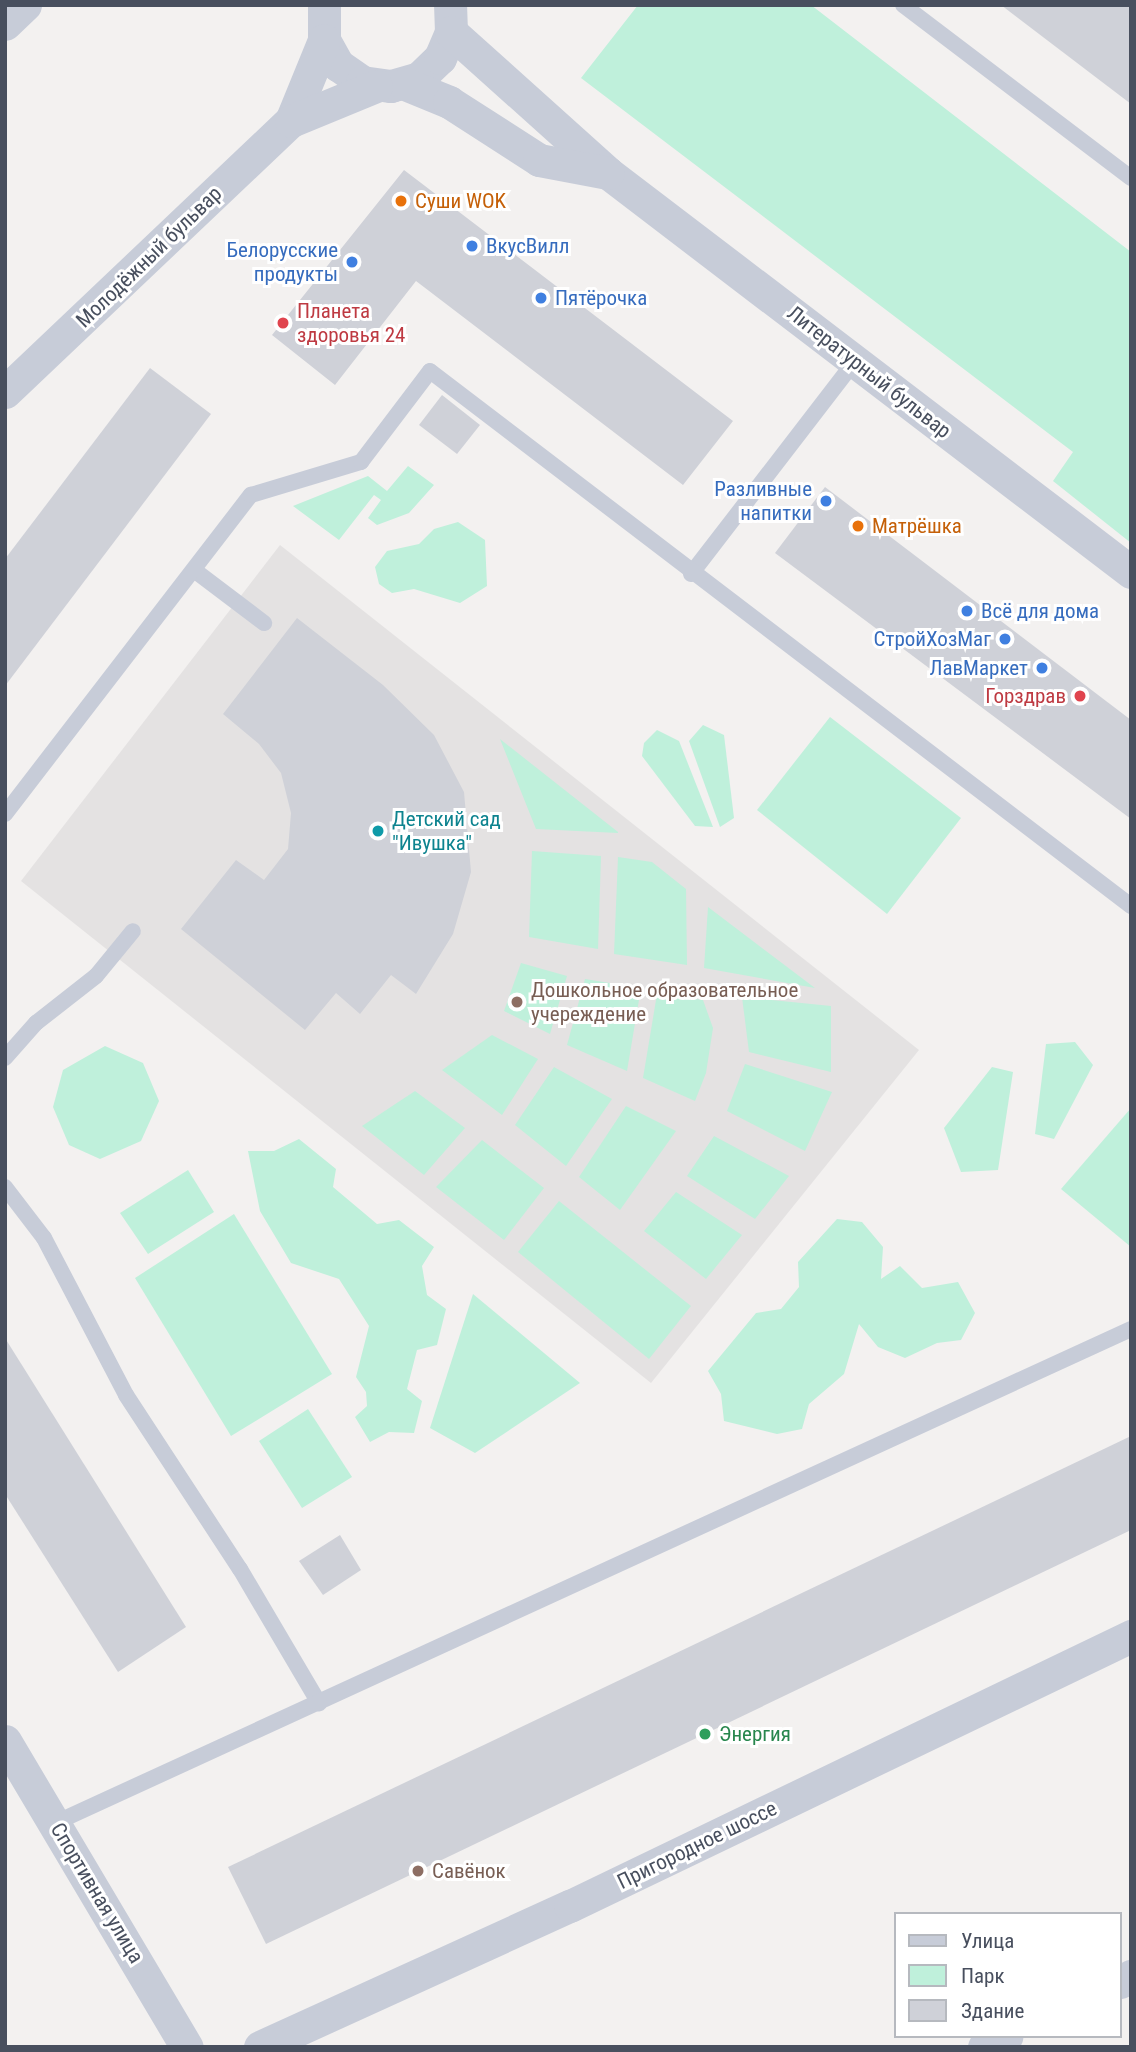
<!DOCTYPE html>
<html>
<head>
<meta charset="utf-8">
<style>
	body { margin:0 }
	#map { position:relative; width:1136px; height:2052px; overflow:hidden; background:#f3f1f0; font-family:"Roboto Condensed",sans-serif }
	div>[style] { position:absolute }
	.education>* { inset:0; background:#e4e2e2 }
	.green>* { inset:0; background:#bff0db }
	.building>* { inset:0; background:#cfd1d8 }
	.lane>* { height:16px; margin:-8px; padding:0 8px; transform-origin:8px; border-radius:8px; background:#c7ccd8 }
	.street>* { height:33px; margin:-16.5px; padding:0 16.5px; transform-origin:16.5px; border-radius:16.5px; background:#c7ccd8 }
	.dots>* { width:19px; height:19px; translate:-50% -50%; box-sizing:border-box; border:4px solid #fff; border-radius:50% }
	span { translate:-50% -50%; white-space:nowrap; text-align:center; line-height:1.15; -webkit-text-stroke:6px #fff; paint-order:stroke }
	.food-label { font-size:21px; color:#c56008 }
	.left { translate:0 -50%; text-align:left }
	.shop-label { font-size:21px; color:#366cbe }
	.right { translate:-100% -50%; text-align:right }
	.street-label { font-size:21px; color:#484f5e }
	.health-label { font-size:21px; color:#be3a42 }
	.culture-label { font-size:21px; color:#0d838f }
	.education-label { font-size:21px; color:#785e54 }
	.leisure-label { font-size:21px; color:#27864d }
	.frame { position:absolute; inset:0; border:7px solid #484f5e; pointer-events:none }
	.legend { position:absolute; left:894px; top:1912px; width:228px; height:126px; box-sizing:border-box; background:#fff; border:2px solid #b6b9bf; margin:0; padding:9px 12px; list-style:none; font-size:21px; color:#484f5e }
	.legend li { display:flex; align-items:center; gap:14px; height:35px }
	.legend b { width:35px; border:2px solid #b6b9bf }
</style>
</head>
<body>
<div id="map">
	<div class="education">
		<i style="clip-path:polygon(280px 545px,919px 1050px,651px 1383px,21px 881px)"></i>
	</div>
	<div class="green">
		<i style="clip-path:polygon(638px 5px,811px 5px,1131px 252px,1131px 543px,1053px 481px,1073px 452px,581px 78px)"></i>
		<i style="clip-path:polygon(408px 466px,434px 485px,409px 513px,377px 525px,368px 518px,381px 500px,374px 495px,339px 540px,293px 506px,368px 476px,387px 491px)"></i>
		<i style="clip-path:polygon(458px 522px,485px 540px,487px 586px,460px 603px,414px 589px,392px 593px,379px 584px,375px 567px,387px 551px,419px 544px,434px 529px)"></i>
		<i style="clip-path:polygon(830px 717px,961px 818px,887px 914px,757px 810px)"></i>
		<i style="clip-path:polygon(703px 725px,724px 735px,734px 818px,720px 827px,689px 741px)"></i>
		<i style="clip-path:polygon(657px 730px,679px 741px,713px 827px,695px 826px,642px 756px,644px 743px)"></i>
		<i style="clip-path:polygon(500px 739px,618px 832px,618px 833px,536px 829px)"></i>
		<i style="clip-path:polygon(532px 851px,601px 856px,598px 949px,529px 937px)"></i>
		<i style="clip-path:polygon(618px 857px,652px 862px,686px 889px,687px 965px,614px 954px)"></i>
		<i style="clip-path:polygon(708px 907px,815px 988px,704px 968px)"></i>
		<i style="clip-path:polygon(521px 963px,567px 976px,550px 1034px,504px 1011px)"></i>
		<i style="clip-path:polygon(585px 979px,641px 988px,627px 1071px,567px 1045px)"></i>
		<i style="clip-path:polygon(657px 994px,703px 1000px,713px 1028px,706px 1073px,695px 1101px,643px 1078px)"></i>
		<i style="clip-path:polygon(742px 997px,831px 1006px,831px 1072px,749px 1052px)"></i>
		<i style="clip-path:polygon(492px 1035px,538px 1059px,502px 1115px,442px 1070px)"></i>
		<i style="clip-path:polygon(1075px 1042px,1093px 1065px,1054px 1139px,1035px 1134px,1046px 1044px)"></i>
		<i style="clip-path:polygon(105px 1046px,143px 1063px,159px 1101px,141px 1141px,100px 1159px,69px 1145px,53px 1107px,63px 1070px)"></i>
		<i style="clip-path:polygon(745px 1064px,832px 1092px,805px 1151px,727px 1111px)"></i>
		<i style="clip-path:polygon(554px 1067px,612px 1099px,566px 1166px,515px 1125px)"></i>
		<i style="clip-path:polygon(992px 1067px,1013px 1072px,998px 1170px,961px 1172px,944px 1128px)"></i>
		<i style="clip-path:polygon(415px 1091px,465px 1128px,424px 1175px,362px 1126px)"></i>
		<i style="clip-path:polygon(626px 1106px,676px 1131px,620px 1210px,579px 1177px)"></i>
		<i style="clip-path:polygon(1131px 1108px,1131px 1247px,1061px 1189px)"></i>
		<i style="clip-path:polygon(714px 1136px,789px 1176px,755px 1219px,687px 1176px)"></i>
		<i style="clip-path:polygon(299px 1139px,336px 1169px,333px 1187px,377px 1224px,399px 1220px,434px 1247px,422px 1266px,427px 1295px,446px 1309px,437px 1345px,417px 1350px,407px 1389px,422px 1401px,414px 1433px,389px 1432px,370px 1442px,355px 1417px,367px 1406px,366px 1392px,356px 1377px,369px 1326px,339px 1279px,291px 1263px,260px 1211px,248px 1151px,274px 1151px)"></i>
		<i style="clip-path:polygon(482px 1140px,544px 1188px,504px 1240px,436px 1187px)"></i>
		<i style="clip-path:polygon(188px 1170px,214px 1212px,148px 1254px,120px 1213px)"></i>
		<i style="clip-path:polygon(676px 1192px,742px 1235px,706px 1279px,644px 1231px)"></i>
		<i style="clip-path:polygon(559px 1201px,691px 1306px,649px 1359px,518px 1252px)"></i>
		<i style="clip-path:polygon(234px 1214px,332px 1374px,231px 1436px,135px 1278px)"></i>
		<i style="clip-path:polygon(837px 1219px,862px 1222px,883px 1247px,881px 1279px,900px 1266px,922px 1288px,958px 1282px,975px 1313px,961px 1340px,937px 1343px,905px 1358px,878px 1347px,859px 1324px,844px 1374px,809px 1404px,802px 1429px,777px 1434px,724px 1421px,721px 1394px,708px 1371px,756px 1313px,781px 1309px,799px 1287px,798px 1262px)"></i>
		<i style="clip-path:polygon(473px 1294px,580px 1383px,475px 1453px,430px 1428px)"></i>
		<i style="clip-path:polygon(308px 1409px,352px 1477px,302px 1508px,259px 1441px)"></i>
	</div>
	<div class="building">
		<i style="clip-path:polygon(1001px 5px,1131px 5px,1131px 104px)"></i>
		<i style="clip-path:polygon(404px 170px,733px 421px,683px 485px,416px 281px,335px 385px,272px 335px)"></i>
		<i style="clip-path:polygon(150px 368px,211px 414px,5px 686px,5px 559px)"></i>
		<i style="clip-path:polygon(442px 395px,480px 425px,457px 454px,419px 425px)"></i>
		<i style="clip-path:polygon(825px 487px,1131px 720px,1131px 819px,775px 553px)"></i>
		<i style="clip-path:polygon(297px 618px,383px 685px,434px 735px,464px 792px,471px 872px,453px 934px,416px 994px,391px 975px,360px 1014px,336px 993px,305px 1030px,181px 929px,236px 860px,264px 880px,288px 849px,291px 813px,281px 773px,259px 744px,223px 714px)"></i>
		<i style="clip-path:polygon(5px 1338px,186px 1627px,118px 1672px,5px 1494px)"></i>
		<i style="clip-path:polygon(1131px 1436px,1131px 1530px,266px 1944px,228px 1867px)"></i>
		<i style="clip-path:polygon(340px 1535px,361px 1570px,323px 1595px,299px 1561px)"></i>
	</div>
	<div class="lane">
		<i style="left:903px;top:5px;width:286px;rotate:37.2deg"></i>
		<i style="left:194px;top:570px;width:88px;rotate:37.1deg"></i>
		<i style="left:691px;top:574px;width:267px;rotate:-52.4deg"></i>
		<i style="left:5px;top:814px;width:403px;rotate:-52.4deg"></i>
		<i style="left:251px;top:495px;width:115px;rotate:-16.7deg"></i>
		<i style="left:361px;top:462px;width:114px;rotate:-52.8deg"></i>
		<i style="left:430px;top:371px;width:882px;rotate:37.35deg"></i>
		<i style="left:5px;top:1058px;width:47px;rotate:-48.5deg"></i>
		<i style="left:36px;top:1023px;width:76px;rotate:-38.1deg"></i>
		<i style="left:96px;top:976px;width:58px;rotate:-50.6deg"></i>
		<i style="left:5px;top:1187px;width:64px;rotate:52.6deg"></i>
		<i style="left:44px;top:1238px;width:177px;rotate:62.4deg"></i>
		<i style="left:126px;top:1395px;width:208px;rotate:56.8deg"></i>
		<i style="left:240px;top:1569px;width:156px;rotate:59.5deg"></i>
		<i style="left:55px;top:1823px;width:1184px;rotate:-24.66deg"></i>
	</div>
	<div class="street">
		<i style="left:324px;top:5px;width:35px;rotate:90deg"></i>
		<i style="left:324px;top:40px;width:29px;rotate:61deg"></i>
		<i style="left:338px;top:65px;width:29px;rotate:35deg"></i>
		<i style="left:362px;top:82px;width:29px;rotate:8deg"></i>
		<i style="left:391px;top:86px;width:29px;rotate:-16deg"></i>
		<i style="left:419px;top:78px;width:29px;rotate:-44deg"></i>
		<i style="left:440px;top:58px;width:28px;rotate:-67deg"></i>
		<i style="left:451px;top:32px;width:27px;rotate:-92deg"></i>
		<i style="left:5px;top:24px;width:28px;rotate:-44deg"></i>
		<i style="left:451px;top:32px;width:211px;rotate:41.9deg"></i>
		<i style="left:608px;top:173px;width:658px;rotate:37.34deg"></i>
		<i style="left:405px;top:84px;width:48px;rotate:22.2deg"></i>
		<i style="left:449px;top:102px;width:107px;rotate:32.8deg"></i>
		<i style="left:539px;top:160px;width:70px;rotate:10.7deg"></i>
		<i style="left:291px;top:121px;width:87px;rotate:-67.8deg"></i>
		<i style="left:5px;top:392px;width:394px;rotate:-43.5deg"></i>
		<i style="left:291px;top:121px;width:92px;rotate:-22.4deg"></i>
		<i style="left:5px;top:1741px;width:356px;rotate:59.3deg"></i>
		<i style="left:1120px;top:1982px;width:13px;rotate:-29deg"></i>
		<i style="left:260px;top:2047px;width:341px;rotate:-24.5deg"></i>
		<i style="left:570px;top:1906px;width:623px;rotate:-25.7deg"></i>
		<i style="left:984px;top:2047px;width:25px;rotate:-26deg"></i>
	</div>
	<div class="dots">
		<i style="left:401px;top:201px;background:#e8710a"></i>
		<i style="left:472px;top:246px;background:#3f7fe0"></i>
		<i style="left:352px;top:262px;background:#3f7fe0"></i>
		<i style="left:541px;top:298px;background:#3f7fe0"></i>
		<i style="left:283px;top:323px;background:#e0444e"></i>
		<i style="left:826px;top:501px;background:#3f7fe0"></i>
		<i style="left:858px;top:526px;background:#e8710a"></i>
		<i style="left:967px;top:611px;background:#3f7fe0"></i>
		<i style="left:1005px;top:639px;background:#3f7fe0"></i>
		<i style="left:1042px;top:668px;background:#3f7fe0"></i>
		<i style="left:1080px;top:696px;background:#e0444e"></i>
		<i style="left:378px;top:831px;background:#0f9aa8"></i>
		<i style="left:517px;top:1002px;background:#8d6e63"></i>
		<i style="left:705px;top:1734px;background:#2e9e5b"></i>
		<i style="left:418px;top:1871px;background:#8d6e63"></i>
	</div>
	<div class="food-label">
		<span class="left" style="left:415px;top:201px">Суши WOK</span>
		<span class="left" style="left:872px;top:526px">Матрёшка</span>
	</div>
	<div class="shop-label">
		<span class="left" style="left:486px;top:246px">ВкусВилл</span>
		<span class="right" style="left:338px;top:262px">Белорусские<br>продукты</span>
		<span class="left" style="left:555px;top:298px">Пятёрочка</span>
		<span class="right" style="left:812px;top:501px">Разливные<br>напитки</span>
		<span class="left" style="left:981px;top:611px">Всё для дома</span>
		<span class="right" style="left:991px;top:639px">СтройХозМаг</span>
		<span class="right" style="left:1028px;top:668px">ЛавМаркет</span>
	</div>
	<div class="street-label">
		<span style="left:149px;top:257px;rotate:-44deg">Молодёжный бульвар</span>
		<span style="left:869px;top:372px;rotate:38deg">Литературный бульвар</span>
		<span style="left:697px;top:1845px;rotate:-26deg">Пригородное шоссе</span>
		<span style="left:97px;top:1893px;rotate:59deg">Спортивная улица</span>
	</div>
	<div class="health-label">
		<span class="left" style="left:297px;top:323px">Планета<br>здоровья 24</span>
		<span class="right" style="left:1066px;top:696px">Горздрав</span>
	</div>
	<div class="culture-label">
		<span class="left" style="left:392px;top:831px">Детский сад<br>"Ивушка"</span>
	</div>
	<div class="education-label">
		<span class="left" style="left:531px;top:1002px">Дошкольное образовательное<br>учереждение</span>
		<span class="left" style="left:432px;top:1871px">Савёнок</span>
	</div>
	<div class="leisure-label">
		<span class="left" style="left:719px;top:1734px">Энергия</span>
	</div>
	<div class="frame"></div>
	<ul class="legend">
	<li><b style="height:9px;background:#c7ccd8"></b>Улица</li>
	<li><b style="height:19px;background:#bff0db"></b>Парк</li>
	<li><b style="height:19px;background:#cfd1d8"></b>Здание</li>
	</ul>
</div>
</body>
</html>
